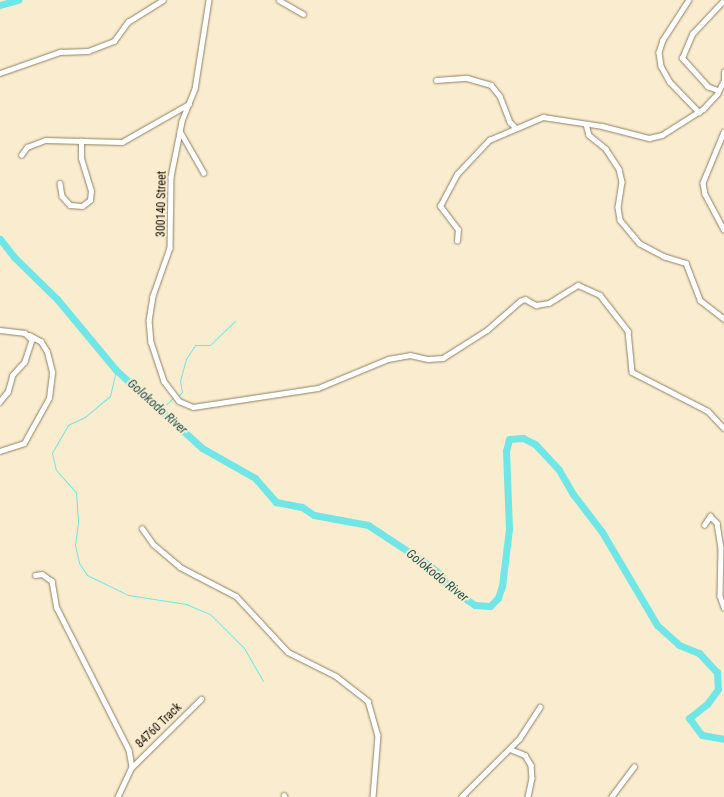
<!DOCTYPE html>
<html>
<head>
<meta charset="utf-8">
<style>
	body { margin:0 }
	#map { position:relative; width:724px; height:797px; overflow:hidden; background:#faecce; font-family:"Roboto Condensed",sans-serif }
	div>[style] { position:absolute }
	.stream>* { height:1px; margin:-0.5px; padding:0 0.5px; transform-origin:0.5px; border-radius:0.5px; background:#70e6e6 }
	.river>* { height:7px; margin:-3.5px; padding:0 3.5px; transform-origin:3.5px; border-radius:3.5px; background:#70e6e6 }
	.roads { filter:drop-shadow(0 0 1px #8e8166) drop-shadow(0 0 1px #8e8166) }
	.street>* { height:4.5px; margin:-2.25px; padding:0 2.25px; transform-origin:2.25px; border-radius:2.25px; background:#fff }
	span { translate:-50% -50%; white-space:nowrap; text-align:center; line-height:1.15; -webkit-text-stroke:4px #faecce; paint-order:stroke }
	.street-label { font-size:12px; color:#181309 }
	.water-label { font-size:13px; color:#235656; font-style:italic }
</style>
</head>
<body>
<div id="map">
	<div class="stream">
		<i style="left:116px;top:370px;width:27px;rotate:103deg"></i>
		<i style="left:110px;top:396px;width:33px;rotate:140deg"></i>
		<i style="left:85px;top:417px;width:19px;rotate:155deg"></i>
		<i style="left:68px;top:425px;width:32px;rotate:120deg"></i>
		<i style="left:52px;top:453px;width:17px;rotate:77deg"></i>
		<i style="left:56px;top:470px;width:30px;rotate:48deg"></i>
		<i style="left:76px;top:492px;width:31px;rotate:86deg"></i>
		<i style="left:78px;top:523px;width:22px;rotate:98deg"></i>
		<i style="left:75px;top:545px;width:18px;rotate:77deg"></i>
		<i style="left:79px;top:563px;width:14px;rotate:56deg"></i>
		<i style="left:87px;top:575px;width:46px;rotate:26deg"></i>
		<i style="left:128px;top:595px;width:59px;rotate:8.8deg"></i>
		<i style="left:186px;top:604px;width:26px;rotate:23deg"></i>
		<i style="left:210px;top:614px;width:48px;rotate:45deg"></i>
		<i style="left:244px;top:648px;width:38px;rotate:60deg"></i>
		<i style="left:178px;top:396px;width:6px;rotate:-45deg"></i>
		<i style="left:182px;top:392px;width:11px;rotate:-100deg"></i>
		<i style="left:180px;top:381px;width:23px;rotate:-75deg"></i>
		<i style="left:186px;top:359px;width:17px;rotate:-57deg"></i>
		<i style="left:195px;top:345px;width:15px"></i>
		<i style="left:210px;top:345px;width:35px;rotate:-44deg"></i>
		<i style="left:159px;top:411px;width:21px;rotate:-43deg"></i>
	</div>
	<div class="river">
		<i style="left:0;top:5px;width:19px;rotate:-16deg"></i>
		<i style="left:0;top:239px;width:23px;rotate:52deg"></i>
		<i style="left:14px;top:257px;width:60px;rotate:44.3deg"></i>
		<i style="left:57px;top:299px;width:92px;rotate:50.3deg"></i>
		<i style="left:116px;top:370px;width:116px;rotate:42.2deg"></i>
		<i style="left:202px;top:448px;width:61px;rotate:29.5deg"></i>
		<i style="left:255px;top:478px;width:32px;rotate:49deg"></i>
		<i style="left:276px;top:502px;width:26px;rotate:11deg"></i>
		<i style="left:302px;top:507px;width:14px;rotate:34deg"></i>
		<i style="left:314px;top:515px;width:55px;rotate:10.5deg"></i>
		<i style="left:368px;top:525px;width:73px;rotate:33.3deg"></i>
		<i style="left:429px;top:565px;width:17px;rotate:40deg"></i>
		<i style="left:442px;top:576px;width:13px;rotate:61deg"></i>
		<i style="left:448px;top:587px;width:32px;rotate:34deg"></i>
		<i style="left:475px;top:605px;width:15px;rotate:4deg"></i>
		<i style="left:490px;top:606px;width:11px;rotate:-45deg"></i>
		<i style="left:498px;top:598px;width:13px;rotate:-72deg"></i>
		<i style="left:502px;top:586px;width:57px;rotate:-83deg"></i>
		<i style="left:509px;top:529px;width:78px;rotate:-92.2deg"></i>
		<i style="left:506px;top:451px;width:12px;rotate:-76deg"></i>
		<i style="left:509px;top:439px;width:14px;rotate:-4deg"></i>
		<i style="left:523px;top:438px;width:13px;rotate:27deg"></i>
		<i style="left:535px;top:444px;width:35px;rotate:47deg"></i>
		<i style="left:559px;top:470px;width:28px;rotate:60deg"></i>
		<i style="left:573px;top:494px;width:48px;rotate:52.7deg"></i>
		<i style="left:602px;top:532px;width:108px;rotate:59.4deg"></i>
		<i style="left:657px;top:625px;width:30px;rotate:42deg"></i>
		<i style="left:679px;top:645px;width:22px;rotate:22deg"></i>
		<i style="left:699px;top:653px;width:26px;rotate:47deg"></i>
		<i style="left:717px;top:672px;width:17px;rotate:87deg"></i>
		<i style="left:718px;top:689px;width:19px;rotate:126deg"></i>
		<i style="left:707px;top:704px;width:23px;rotate:142deg"></i>
		<i style="left:689px;top:718px;width:21px;rotate:53deg"></i>
		<i style="left:702px;top:735px;width:22px;rotate:10deg"></i>
	</div>
	<div class="roads">
		<div class="street">
			<i style="left:209px;top:0;width:90px;rotate:98.9deg"></i>
			<i style="left:195px;top:89px;width:35px;rotate:112deg"></i>
			<i style="left:182px;top:122px;width:56px;rotate:101.3deg"></i>
			<i style="left:171px;top:177px;width:71px;rotate:90.8deg"></i>
			<i style="left:170px;top:248px;width:51px;rotate:109.5deg"></i>
			<i style="left:153px;top:296px;width:24px;rotate:99deg"></i>
			<i style="left:149px;top:320px;width:22px;rotate:85deg"></i>
			<i style="left:151px;top:342px;width:41px;rotate:71.6deg"></i>
			<i style="left:164px;top:381px;width:25px;rotate:53deg"></i>
			<i style="left:179px;top:401px;width:15px;rotate:23deg"></i>
			<i style="left:193px;top:407px;width:126px;rotate:-8.6deg"></i>
			<i style="left:318px;top:388px;width:76px;rotate:-22.5deg"></i>
			<i style="left:388px;top:359px;width:22px;rotate:-10deg"></i>
			<i style="left:410px;top:355px;width:18px;rotate:13deg"></i>
			<i style="left:428px;top:359px;width:15px;rotate:-4deg"></i>
			<i style="left:443px;top:358px;width:52px;rotate:-32.5deg"></i>
			<i style="left:487px;top:330px;width:44px;rotate:-41.3deg"></i>
			<i style="left:520px;top:301px;width:5px;rotate:-22deg"></i>
			<i style="left:525px;top:299px;width:13px;rotate:29deg"></i>
			<i style="left:536px;top:305px;width:13px;rotate:-9deg"></i>
			<i style="left:549px;top:303px;width:34px;rotate:-32deg"></i>
			<i style="left:578px;top:285px;width:24px;rotate:24deg"></i>
			<i style="left:600px;top:295px;width:46px;rotate:52.1deg"></i>
			<i style="left:628px;top:331px;width:41px;rotate:84.4deg"></i>
			<i style="left:632px;top:372px;width:85px;rotate:27.2deg"></i>
			<i style="left:708px;top:411px;width:23px;rotate:47deg"></i>
			<i style="left:279px;top:0;width:28px;rotate:30deg"></i>
			<i style="left:689px;top:0;width:48px;rotate:123deg"></i>
			<i style="left:663px;top:40px;width:13px;rotate:108deg"></i>
			<i style="left:659px;top:52px;width:14px;rotate:82deg"></i>
			<i style="left:661px;top:66px;width:18px;rotate:61deg"></i>
			<i style="left:670px;top:82px;width:42px;rotate:46deg"></i>
			<i style="left:0;top:73px;width:64px;rotate:-19.3deg"></i>
			<i style="left:60px;top:52px;width:28px;rotate:-2deg"></i>
			<i style="left:88px;top:51px;width:28px;rotate:-21deg"></i>
			<i style="left:114px;top:41px;width:24px;rotate:-54deg"></i>
			<i style="left:128px;top:22px;width:41px;rotate:-32.2deg"></i>
			<i style="left:436px;top:80px;width:31px;rotate:-4deg"></i>
			<i style="left:467px;top:78px;width:25px;rotate:16deg"></i>
			<i style="left:491px;top:85px;width:14px;rotate:51deg"></i>
			<i style="left:500px;top:96px;width:28px;rotate:69deg"></i>
			<i style="left:510px;top:122px;width:8px;rotate:45deg"></i>
			<i style="left:724px;top:82px;width:10px;rotate:-90deg"></i>
			<i style="left:719px;top:91px;width:12px;rotate:-160deg"></i>
			<i style="left:708px;top:87px;width:39px;rotate:-132deg"></i>
			<i style="left:682px;top:58px;width:26px;rotate:-67deg"></i>
			<i style="left:692px;top:34px;width:47px;rotate:-46.7deg"></i>
			<i style="left:586px;top:124px;width:11px;rotate:75deg"></i>
			<i style="left:589px;top:135px;width:22px;rotate:39deg"></i>
			<i style="left:606px;top:149px;width:24px;rotate:57deg"></i>
			<i style="left:619px;top:169px;width:13px;rotate:77deg"></i>
			<i style="left:622px;top:182px;width:25px;rotate:99deg"></i>
			<i style="left:618px;top:207px;width:13px;rotate:81deg"></i>
			<i style="left:620px;top:220px;width:30px;rotate:50deg"></i>
			<i style="left:639px;top:243px;width:27px;rotate:28deg"></i>
			<i style="left:663px;top:256px;width:24px;rotate:17deg"></i>
			<i style="left:686px;top:263px;width:40px;rotate:69deg"></i>
			<i style="left:700px;top:300px;width:31px;rotate:38deg"></i>
			<i style="left:180px;top:131px;width:48px;rotate:60.3deg"></i>
			<i style="left:724px;top:132px;width:55px;rotate:112.4deg"></i>
			<i style="left:703px;top:183px;width:11px;rotate:80deg"></i>
			<i style="left:705px;top:194px;width:40px;rotate:62deg"></i>
			<i style="left:21px;top:155px;width:10px;rotate:-53deg"></i>
			<i style="left:27px;top:147px;width:19px;rotate:-21deg"></i>
			<i style="left:45px;top:140px;width:77px;rotate:1.5deg"></i>
			<i style="left:122px;top:142px;width:77px;rotate:-29.6deg"></i>
			<i style="left:60px;top:183px;width:13px;rotate:81deg"></i>
			<i style="left:62px;top:196px;width:12px;rotate:48deg"></i>
			<i style="left:70px;top:205px;width:12px;rotate:5deg"></i>
			<i style="left:82px;top:206px;width:10px;rotate:-37deg"></i>
			<i style="left:90px;top:200px;width:9px;rotate:-84deg"></i>
			<i style="left:91px;top:191px;width:34px;rotate:-107deg"></i>
			<i style="left:81px;top:158px;width:17px;rotate:-90deg"></i>
			<i style="left:457px;top:241px;width:11px;rotate:-85deg"></i>
			<i style="left:458px;top:230px;width:30px;rotate:-127deg"></i>
			<i style="left:440px;top:206px;width:36px;rotate:-62deg"></i>
			<i style="left:457px;top:174px;width:47px;rotate:-46.7deg"></i>
			<i style="left:489px;top:140px;width:59px;rotate:-23.1deg"></i>
			<i style="left:543px;top:117px;width:60px;rotate:8.7deg"></i>
			<i style="left:602px;top:126px;width:49px;rotate:14.3deg"></i>
			<i style="left:649px;top:138px;width:13px;rotate:-13deg"></i>
			<i style="left:662px;top:135px;width:49px;rotate:-32.4deg"></i>
			<i style="left:703px;top:109px;width:21px;rotate:-47deg"></i>
			<i style="left:717px;top:94px;width:16px;rotate:-63deg"></i>
			<i style="left:0;top:330px;width:25px;rotate:7deg"></i>
			<i style="left:25px;top:333px;width:10px;rotate:45deg"></i>
			<i style="left:32px;top:340px;width:23px;rotate:108deg"></i>
			<i style="left:25px;top:362px;width:18px;rotate:133deg"></i>
			<i style="left:13px;top:375px;width:18px;rotate:106deg"></i>
			<i style="left:8px;top:392px;width:13px;rotate:129deg"></i>
			<i style="left:0;top:451px;width:25px;rotate:-18deg"></i>
			<i style="left:24px;top:443px;width:51px;rotate:-60.9deg"></i>
			<i style="left:49px;top:398px;width:26px;rotate:-83deg"></i>
			<i style="left:52px;top:372px;width:21px;rotate:-104deg"></i>
			<i style="left:47px;top:352px;width:12px;rotate:-121deg"></i>
			<i style="left:41px;top:342px;width:13px;rotate:-151deg"></i>
			<i style="left:704px;top:525px;width:11px;rotate:-56deg"></i>
			<i style="left:710px;top:516px;width:10px;rotate:45deg"></i>
			<i style="left:717px;top:523px;width:25px;rotate:81deg"></i>
			<i style="left:721px;top:548px;width:48px;rotate:91.2deg"></i>
			<i style="left:720px;top:596px;width:12px;rotate:70deg"></i>
			<i style="left:142px;top:528px;width:19px;rotate:55deg"></i>
			<i style="left:153px;top:544px;width:35px;rotate:40deg"></i>
			<i style="left:180px;top:567px;width:63px;rotate:27.4deg"></i>
			<i style="left:236px;top:596px;width:76px;rotate:47.1deg"></i>
			<i style="left:288px;top:652px;width:54px;rotate:26.6deg"></i>
			<i style="left:336px;top:676px;width:41px;rotate:38deg"></i>
			<i style="left:368px;top:701px;width:35px;rotate:74deg"></i>
			<i style="left:378px;top:735px;width:62px;rotate:94.6deg"></i>
			<i style="left:35px;top:575px;width:7px;rotate:-8deg"></i>
			<i style="left:42px;top:574px;width:12px;rotate:35deg"></i>
			<i style="left:52px;top:581px;width:27px;rotate:80deg"></i>
			<i style="left:57px;top:608px;width:159px;rotate:63.1deg"></i>
			<i style="left:129px;top:750px;width:17px;rotate:80deg"></i>
			<i style="left:132px;top:767px;width:33px;rotate:115deg"></i>
			<i style="left:510px;top:749px;width:16px;rotate:22deg"></i>
			<i style="left:525px;top:755px;width:12px;rotate:59deg"></i>
			<i style="left:531px;top:765px;width:13px;rotate:86deg"></i>
			<i style="left:532px;top:778px;width:19px;rotate:102deg"></i>
			<i style="left:132px;top:767px;width:97px;rotate:-44.6deg"></i>
			<i style="left:284px;top:795px;width:2px;rotate:63deg"></i>
			<i style="left:461px;top:797px;width:82px;rotate:-45deg"></i>
			<i style="left:519px;top:739px;width:38px;rotate:-57deg"></i>
			<i style="left:611px;top:797px;width:38px;rotate:-53deg"></i>
		</div>
	</div>
	<div class="street-label">
		<span style="left:162px;top:204px;rotate:-89deg">300140 Street</span>
		<span style="left:159px;top:726px;rotate:-44deg">84760 Track</span>
	</div>
	<div class="water-label">
		<span style="left:157px;top:407px;rotate:42deg">Golokodo River</span>
		<span style="left:437px;top:576px;rotate:39deg">Golokodo River</span>
	</div>
</div>
</body>
</html>
